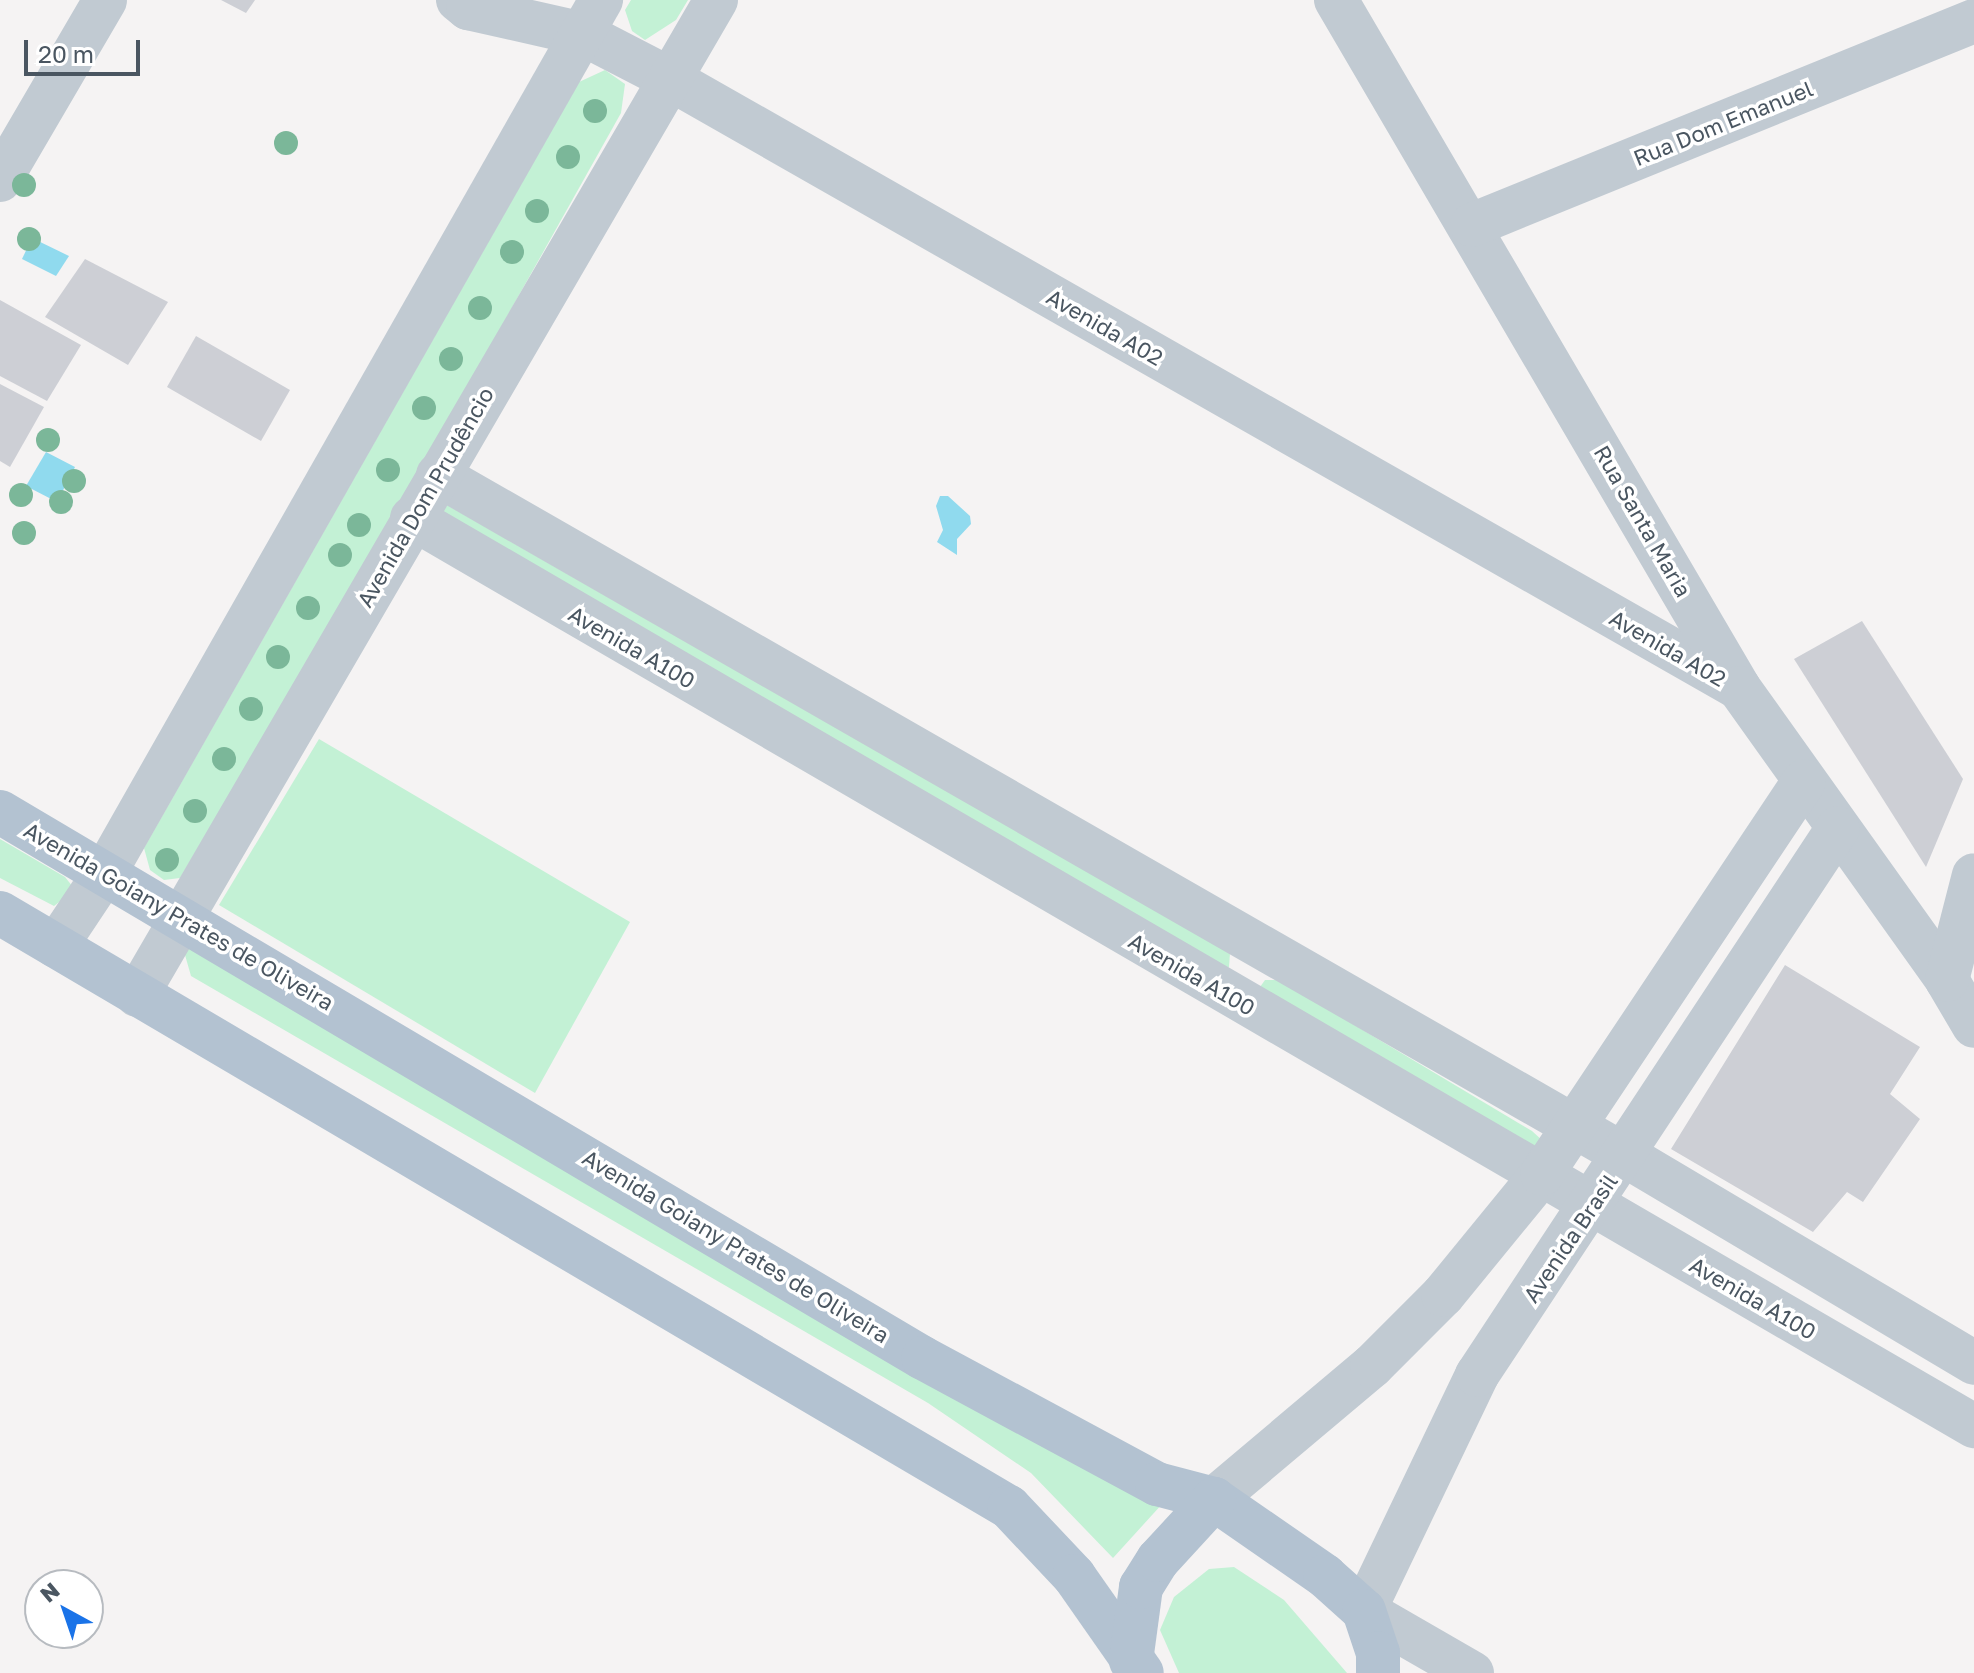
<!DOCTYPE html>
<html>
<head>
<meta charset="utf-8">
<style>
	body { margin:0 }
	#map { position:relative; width:1974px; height:1673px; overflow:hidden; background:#f5f3f3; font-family:"Golos Text",sans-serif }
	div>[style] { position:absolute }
	.green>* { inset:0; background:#c3f1d5 }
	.water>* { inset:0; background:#90daee }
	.building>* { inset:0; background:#cdcfd5 }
	.street>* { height:44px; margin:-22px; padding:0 22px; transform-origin:22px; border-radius:22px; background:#c1cad2 }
	.primary>* { height:44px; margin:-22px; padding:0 22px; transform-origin:22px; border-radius:22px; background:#b3c2d1 }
	.trees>* { width:24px; height:24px; margin:-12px; border-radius:50%; background:#7bb799 }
	span { translate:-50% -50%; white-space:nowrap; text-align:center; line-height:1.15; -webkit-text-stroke:7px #fff; paint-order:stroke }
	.street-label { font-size:22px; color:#4a5661 }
	.north { position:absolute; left:24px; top:1569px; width:80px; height:80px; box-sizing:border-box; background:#fff; border:2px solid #b7bbc0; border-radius:50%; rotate:320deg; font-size:22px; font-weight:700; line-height:32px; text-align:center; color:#4a5661 }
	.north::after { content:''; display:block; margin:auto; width:28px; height:36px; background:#1a73e8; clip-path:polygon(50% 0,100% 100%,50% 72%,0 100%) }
	.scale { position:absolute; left:24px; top:40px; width:116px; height:36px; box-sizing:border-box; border:4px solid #4a5661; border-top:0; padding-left:10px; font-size:24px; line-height:28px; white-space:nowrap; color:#4a5661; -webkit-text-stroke:6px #fff; paint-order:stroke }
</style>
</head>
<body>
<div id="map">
	<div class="green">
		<i style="clip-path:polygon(631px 0,688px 0,676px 20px,645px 40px,632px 31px,625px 10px)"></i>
		<i style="clip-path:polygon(605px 70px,625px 84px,621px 113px,392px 522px,180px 878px,164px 880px,150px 870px,144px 848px,579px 82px)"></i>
		<i style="clip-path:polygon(447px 505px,1230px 953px,1229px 967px,1219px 972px,441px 516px)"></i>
		<i style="clip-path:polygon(319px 739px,630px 922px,535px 1093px,219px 905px)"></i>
		<i style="clip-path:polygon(0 839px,65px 877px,73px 887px,67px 896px,54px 906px,0 878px)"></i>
		<i style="clip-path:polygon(192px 940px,1163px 1503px,1113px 1558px,1031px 1473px,928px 1403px,191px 976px,183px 948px)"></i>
		<i style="clip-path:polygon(1265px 980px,1279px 980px,1532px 1131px,1543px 1141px,1537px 1153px,1260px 987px)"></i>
		<i style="clip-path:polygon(1234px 1567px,1284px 1600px,1347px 1673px,1179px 1673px,1160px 1630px,1174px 1597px,1209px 1569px)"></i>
	</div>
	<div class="water">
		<i style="clip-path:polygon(32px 238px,69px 256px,56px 276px,22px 259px)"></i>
		<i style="clip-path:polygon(46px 452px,75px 467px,57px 502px,26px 486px)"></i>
		<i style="clip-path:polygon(940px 496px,948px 496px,970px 516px,971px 524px,957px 539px,957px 555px,937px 542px,943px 530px,936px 506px)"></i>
	</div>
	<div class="building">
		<i style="clip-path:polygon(221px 0,255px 0,246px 13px)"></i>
		<i style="clip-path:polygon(85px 259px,168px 302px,128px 365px,45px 317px)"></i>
		<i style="clip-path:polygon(0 300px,81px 345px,47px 401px,0 376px)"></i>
		<i style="clip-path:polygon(196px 336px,290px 390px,261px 441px,167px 387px)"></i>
		<i style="clip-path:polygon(0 384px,44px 407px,10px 467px,0 461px)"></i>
		<i style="clip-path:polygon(1862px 621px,1963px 779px,1926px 867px,1794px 659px)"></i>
		<i style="clip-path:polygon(1785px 965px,1920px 1047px,1890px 1094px,1920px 1119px,1863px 1202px,1847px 1192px,1813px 1232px,1671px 1149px)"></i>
	</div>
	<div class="street">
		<i style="left:458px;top:0;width:13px;rotate:39deg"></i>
		<i style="left:468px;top:8px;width:118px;rotate:12.7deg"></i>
		<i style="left:583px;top:34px;width:98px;rotate:27.3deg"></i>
		<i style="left:670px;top:79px;width:1230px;rotate:29.67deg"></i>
		<i style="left:1336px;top:0;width:797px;rotate:59.64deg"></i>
		<i style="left:1739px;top:688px;width:359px;rotate:54.5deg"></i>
		<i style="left:1947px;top:980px;width:53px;rotate:59.6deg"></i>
		<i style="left:0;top:180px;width:208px;rotate:-59.7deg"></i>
		<i style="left:1472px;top:225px;width:542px;rotate:-22.12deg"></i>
		<i style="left:438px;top:475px;width:1369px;rotate:29.82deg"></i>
		<i style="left:1626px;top:1156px;width:405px;rotate:30.7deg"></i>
		<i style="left:412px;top:518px;width:1807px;rotate:30.17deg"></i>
		<i style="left:56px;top:946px;width:90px;rotate:-56.3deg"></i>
		<i style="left:106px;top:871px;width:1002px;rotate:-60.39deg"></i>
		<i style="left:1947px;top:980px;width:108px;rotate:-75.6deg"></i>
		<i style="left:137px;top:995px;width:1151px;rotate:-59.8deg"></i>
		<i style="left:1214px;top:1499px;width:207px;rotate:-40.1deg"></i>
		<i style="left:1372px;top:1366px;width:100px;rotate:-45deg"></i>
		<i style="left:1443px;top:1295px;width:156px;rotate:-50.7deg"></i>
		<i style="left:1542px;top:1174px;width:472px;rotate:-56.3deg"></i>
		<i style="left:1472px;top:1673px;width:125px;rotate:-150.1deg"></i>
		<i style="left:1364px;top:1611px;width:262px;rotate:-64.4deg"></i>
		<i style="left:1477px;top:1375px;width:655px;rotate:-56.58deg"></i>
	</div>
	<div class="primary">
		<i style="left:0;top:812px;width:1072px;rotate:30.61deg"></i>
		<i style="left:923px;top:1358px;width:266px;rotate:28.3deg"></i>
		<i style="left:1157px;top:1484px;width:59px;rotate:14.7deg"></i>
		<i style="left:1214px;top:1499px;width:135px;rotate:34.7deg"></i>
		<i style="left:1325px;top:1576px;width:52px;rotate:41.9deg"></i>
		<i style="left:1364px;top:1611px;width:44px;rotate:71.6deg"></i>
		<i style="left:1378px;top:1653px;width:20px;rotate:90deg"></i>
		<i style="left:0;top:913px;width:1171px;rotate:30.49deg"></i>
		<i style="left:1009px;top:1507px;width:95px;rotate:46.7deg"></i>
		<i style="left:1074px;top:1576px;width:118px;rotate:55deg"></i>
		<i style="left:1131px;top:1661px;width:75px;rotate:-82.3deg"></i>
		<i style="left:1141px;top:1587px;width:32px;rotate:-58deg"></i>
		<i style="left:1158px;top:1560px;width:83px;rotate:-47.4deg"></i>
	</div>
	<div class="trees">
		<i style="left:595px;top:111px"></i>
		<i style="left:286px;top:143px"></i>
		<i style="left:568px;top:157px"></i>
		<i style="left:24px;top:185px"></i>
		<i style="left:537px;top:211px"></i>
		<i style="left:29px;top:239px"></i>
		<i style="left:512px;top:252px"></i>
		<i style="left:480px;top:308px"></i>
		<i style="left:451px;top:359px"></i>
		<i style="left:424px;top:408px"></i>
		<i style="left:48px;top:440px"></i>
		<i style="left:388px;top:470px"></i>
		<i style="left:74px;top:481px"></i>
		<i style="left:21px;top:495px"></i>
		<i style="left:61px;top:502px"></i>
		<i style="left:359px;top:525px"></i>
		<i style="left:24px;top:533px"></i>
		<i style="left:340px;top:555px"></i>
		<i style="left:308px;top:608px"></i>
		<i style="left:278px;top:657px"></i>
		<i style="left:251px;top:709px"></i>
		<i style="left:224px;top:759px"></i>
		<i style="left:195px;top:811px"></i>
		<i style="left:167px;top:860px"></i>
	</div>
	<div class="street-label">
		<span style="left:1723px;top:123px;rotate:-22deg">Rua Dom Emanuel</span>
		<span style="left:1105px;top:327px;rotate:30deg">Avenida A02</span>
		<span style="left:425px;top:497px;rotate:-60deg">Avenida Dom Prudêncio</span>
		<span style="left:1643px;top:521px;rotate:60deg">Rua Santa Maria</span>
		<span style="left:632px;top:647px;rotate:30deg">Avenida A100</span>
		<span style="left:1668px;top:648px;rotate:30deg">Avenida A02</span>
		<span style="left:179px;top:916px;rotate:30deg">Avenida Goiany Prates de Oliveira</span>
		<span style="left:1192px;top:974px;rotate:30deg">Avenida A100</span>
		<span style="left:1570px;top:1238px;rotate:-56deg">Avenida Brasil</span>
		<span style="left:736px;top:1246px;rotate:31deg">Avenida Goiany Prates de Oliveira</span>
		<span style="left:1753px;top:1298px;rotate:30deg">Avenida A100</span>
	</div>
	<div class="north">N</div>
	<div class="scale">20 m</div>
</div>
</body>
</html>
